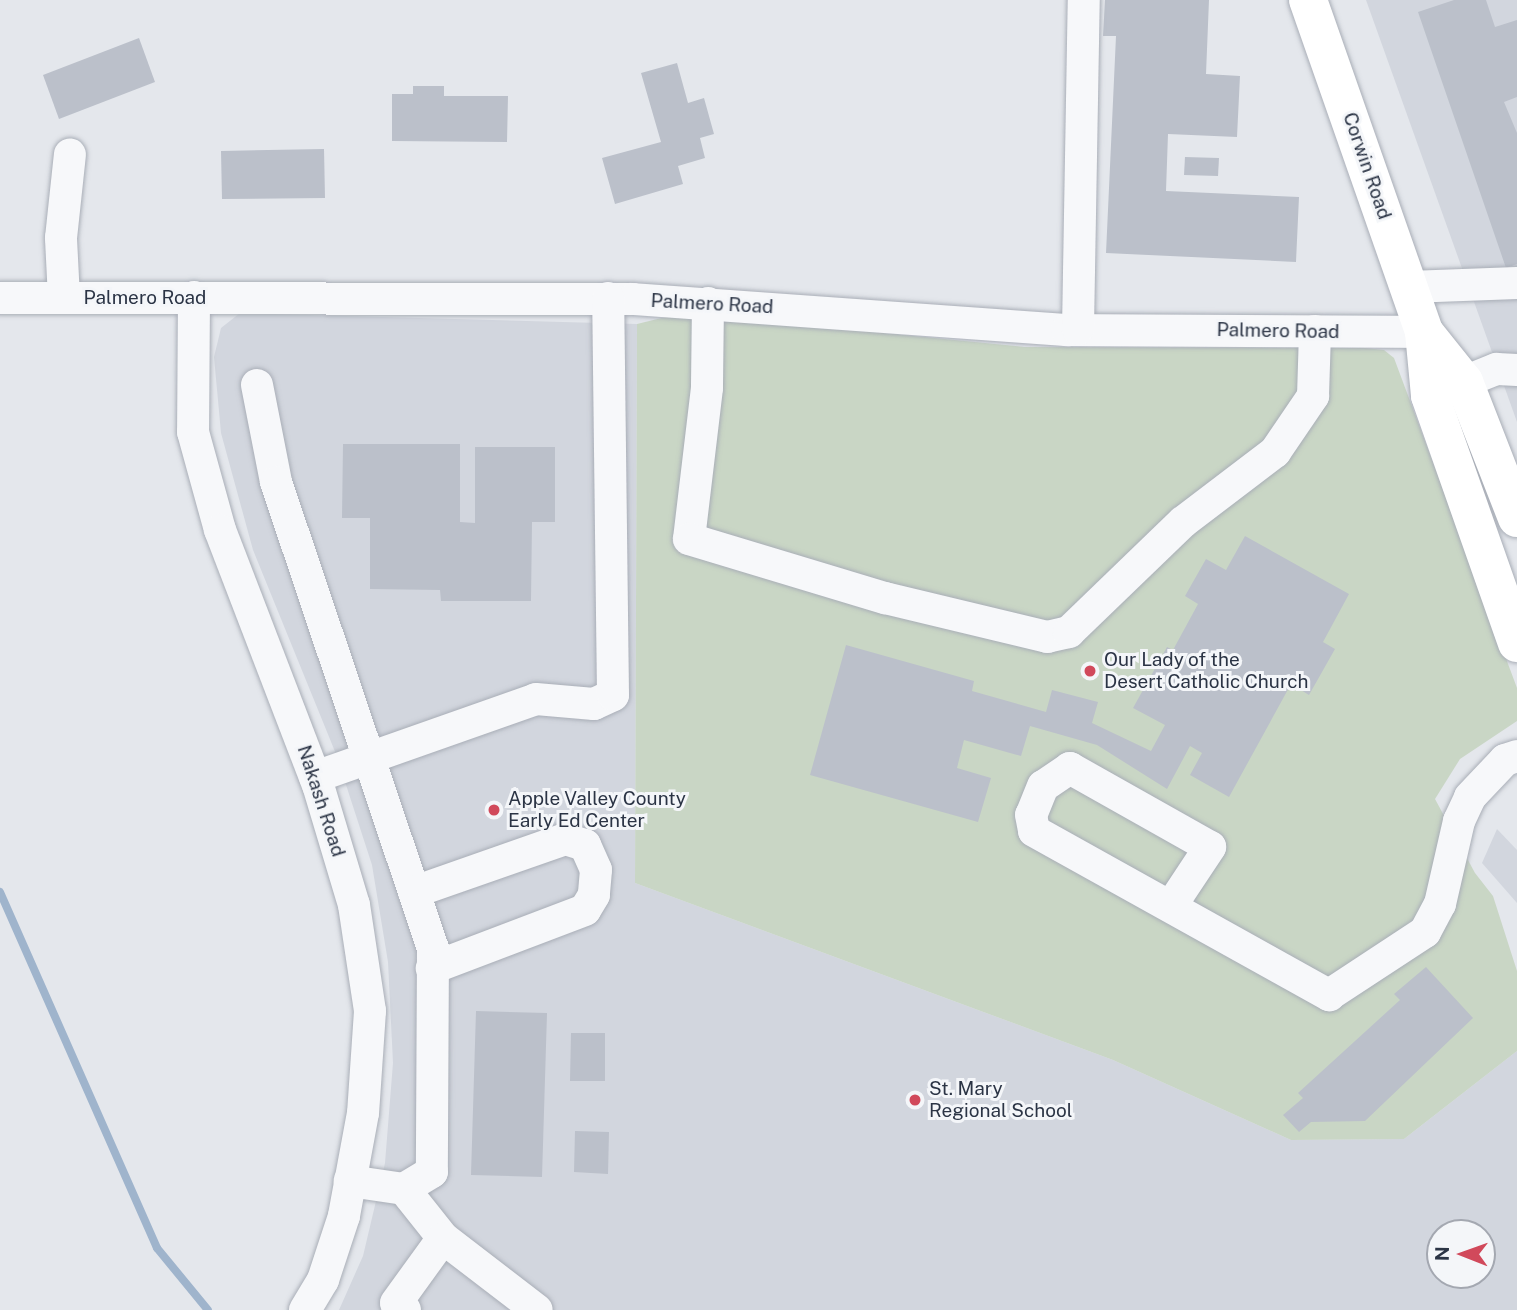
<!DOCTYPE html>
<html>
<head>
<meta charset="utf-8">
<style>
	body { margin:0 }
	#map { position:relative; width:1517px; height:1310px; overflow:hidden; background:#e4e7ec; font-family:"Public Sans",sans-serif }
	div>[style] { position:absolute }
	.built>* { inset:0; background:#d2d6de }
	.green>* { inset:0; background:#c9d6c5 }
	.stream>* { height:8px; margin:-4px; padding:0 4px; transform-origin:4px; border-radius:4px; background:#9fb4cc }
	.building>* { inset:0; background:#bbc0ca }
	.roads { filter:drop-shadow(0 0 2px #a9aeb7) drop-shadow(0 0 2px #a9aeb7) }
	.minor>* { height:32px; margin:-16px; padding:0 16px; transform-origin:16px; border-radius:16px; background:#f7f8fa }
	.major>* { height:38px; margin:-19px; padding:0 19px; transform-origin:19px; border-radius:19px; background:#fff }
	.dots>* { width:19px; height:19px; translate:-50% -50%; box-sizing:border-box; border:4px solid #f4f6f9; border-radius:50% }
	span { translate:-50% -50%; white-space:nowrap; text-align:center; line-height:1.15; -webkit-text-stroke:6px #f4f6f9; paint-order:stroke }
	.street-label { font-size:19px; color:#2b3445 }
	.poi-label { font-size:19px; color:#2b3445 }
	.left { translate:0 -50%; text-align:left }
	.north { position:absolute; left:1426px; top:1219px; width:70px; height:70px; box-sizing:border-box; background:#f4f6f9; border:2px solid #a4a8b1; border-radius:50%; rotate:271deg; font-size:19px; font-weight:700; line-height:28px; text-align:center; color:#2b3445 }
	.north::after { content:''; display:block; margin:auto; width:24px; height:32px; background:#d1495b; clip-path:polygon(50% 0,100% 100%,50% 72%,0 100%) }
</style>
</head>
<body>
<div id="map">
	<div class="built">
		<i style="clip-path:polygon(1366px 0,1517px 0,1517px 422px)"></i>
		<i style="clip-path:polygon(evenodd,240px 313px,637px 324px,635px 883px,1113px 1060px,1291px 1140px,1404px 1139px,1517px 1051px,1517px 1310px,339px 1310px,363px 1256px,385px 1163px,393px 1063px,388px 962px,372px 865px,336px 754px,253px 550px,221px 433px,214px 357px,221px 328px,240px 313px,1440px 1233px,1482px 1233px,1482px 1275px,1440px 1275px,1440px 1233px)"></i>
		<i style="clip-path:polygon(1497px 829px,1517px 850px,1517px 903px,1482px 863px)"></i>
	</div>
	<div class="green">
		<i style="clip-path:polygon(682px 313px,1025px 347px,1365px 348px,1384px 350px,1394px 358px,1517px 688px,1517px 721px,1460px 759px,1435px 799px,1475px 873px,1493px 896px,1517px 971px,1517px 1051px,1404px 1139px,1291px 1140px,1113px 1060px,635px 883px,637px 324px)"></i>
	</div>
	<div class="stream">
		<i style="left:0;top:892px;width:389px;rotate:66.2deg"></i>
		<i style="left:157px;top:1248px;width:80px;rotate:50.6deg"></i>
	</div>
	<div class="building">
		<i style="clip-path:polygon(1105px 0,1209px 0,1206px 74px,1240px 76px,1237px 137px,1168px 134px,1166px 191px,1299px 197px,1296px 262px,1106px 253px,1116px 36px,1103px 36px)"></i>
		<i style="clip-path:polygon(1454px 0,1486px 0,1495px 27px,1517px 20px,1517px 97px,1504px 102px,1517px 133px,1517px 264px,1506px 268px,1418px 12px)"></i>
		<i style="clip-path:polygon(139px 38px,155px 82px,59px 119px,43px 75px)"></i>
		<i style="clip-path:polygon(677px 63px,688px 103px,704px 98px,714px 134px,700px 138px,705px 158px,678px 166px,683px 184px,615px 204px,602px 158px,661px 142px,641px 73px)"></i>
		<i style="clip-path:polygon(413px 86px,444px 86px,444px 96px,508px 96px,507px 142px,392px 141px,392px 94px,413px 94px)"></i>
		<i style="clip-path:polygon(324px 149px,325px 198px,222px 199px,221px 151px)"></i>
		<i style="clip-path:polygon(1185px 157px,1219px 158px,1218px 176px,1184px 175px)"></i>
		<i style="clip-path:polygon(343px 444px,460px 444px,460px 522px,475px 523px,475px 447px,555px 447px,555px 522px,532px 522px,531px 601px,441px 601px,440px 590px,370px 589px,370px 518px,342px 518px)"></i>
		<i style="clip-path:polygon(1245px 536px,1349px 594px,1323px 642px,1335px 649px,1309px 695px,1291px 684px,1229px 797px,1190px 775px,1202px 753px,1190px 746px,1167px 789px,1097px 745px,1030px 726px,1021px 756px,964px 740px,957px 768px,991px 778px,978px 822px,810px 775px,846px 645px,974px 681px,972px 691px,1046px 712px,1052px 690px,1098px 702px,1092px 723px,1151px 751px,1165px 725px,1133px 708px,1167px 647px,1173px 650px,1198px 604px,1185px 596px,1206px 559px,1226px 570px)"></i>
		<i style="clip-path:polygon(1426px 967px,1473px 1018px,1365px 1121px,1311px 1122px,1299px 1132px,1283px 1115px,1303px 1098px,1298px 1093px,1400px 1000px,1394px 994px)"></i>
		<i style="clip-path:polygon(476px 1011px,547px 1013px,542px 1177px,471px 1175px)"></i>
		<i style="clip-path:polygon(571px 1033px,605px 1033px,605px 1081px,570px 1081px)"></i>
		<i style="clip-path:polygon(575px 1131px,609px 1132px,608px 1174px,574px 1172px)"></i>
	</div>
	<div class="roads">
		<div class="minor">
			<i style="left:1409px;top:287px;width:108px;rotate:-2.1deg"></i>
			<i style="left:194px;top:297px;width:135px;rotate:90.4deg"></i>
			<i style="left:193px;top:432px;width:102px;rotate:74.6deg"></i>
			<i style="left:220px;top:530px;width:273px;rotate:69deg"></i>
			<i style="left:318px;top:785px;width:125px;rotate:73.3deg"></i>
			<i style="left:354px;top:905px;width:107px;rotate:81.4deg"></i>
			<i style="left:370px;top:1011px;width:102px;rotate:93.9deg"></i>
			<i style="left:363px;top:1113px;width:105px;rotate:100.5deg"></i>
			<i style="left:344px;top:1216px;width:67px;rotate:108.2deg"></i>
			<i style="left:323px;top:1280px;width:35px;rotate:121deg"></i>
			<i style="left:0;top:298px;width:633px;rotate:0.09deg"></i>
			<i style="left:633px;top:299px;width:435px;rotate:4.1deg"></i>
			<i style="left:1067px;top:330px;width:357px;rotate:0.3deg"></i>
			<i style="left:64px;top:298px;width:60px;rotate:-92.9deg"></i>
			<i style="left:61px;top:238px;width:84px;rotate:-83.9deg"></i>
			<i style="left:708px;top:303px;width:85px;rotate:90.7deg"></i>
			<i style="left:707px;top:388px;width:152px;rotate:96.8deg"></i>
			<i style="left:689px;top:539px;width:205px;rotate:16.8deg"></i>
			<i style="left:885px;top:598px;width:167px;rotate:13.5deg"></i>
			<i style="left:1047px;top:637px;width:23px;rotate:-13deg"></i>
			<i style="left:1069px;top:632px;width:158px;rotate:-44deg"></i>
			<i style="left:1183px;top:522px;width:116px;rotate:-37.3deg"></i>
			<i style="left:1275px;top:452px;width:68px;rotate:-55.8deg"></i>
			<i style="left:1313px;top:396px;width:65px;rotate:-88.2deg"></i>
			<i style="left:1078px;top:329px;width:329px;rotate:-89deg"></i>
			<i style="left:1464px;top:382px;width:35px;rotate:-22deg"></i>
			<i style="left:1497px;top:369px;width:20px;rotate:3deg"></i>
			<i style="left:257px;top:385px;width:99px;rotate:78.9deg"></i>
			<i style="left:276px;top:482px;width:493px;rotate:71.4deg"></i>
			<i style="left:433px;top:949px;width:223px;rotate:90.3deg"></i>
			<i style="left:432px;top:1172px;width:33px;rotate:149deg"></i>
			<i style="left:404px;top:1189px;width:55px;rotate:-171.6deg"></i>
			<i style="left:315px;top:777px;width:234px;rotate:-19.4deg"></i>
			<i style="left:536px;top:699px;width:58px;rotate:4.9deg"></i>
			<i style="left:594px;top:704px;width:21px;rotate:-25deg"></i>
			<i style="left:613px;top:695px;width:397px;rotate:-90.7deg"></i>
			<i style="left:414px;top:892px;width:160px;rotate:-19.3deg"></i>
			<i style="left:565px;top:839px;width:21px;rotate:17deg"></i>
			<i style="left:585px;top:845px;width:27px;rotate:66deg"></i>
			<i style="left:596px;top:870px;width:25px;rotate:95deg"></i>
			<i style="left:594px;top:895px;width:17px;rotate:121deg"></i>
			<i style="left:585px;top:910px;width:164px;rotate:159.2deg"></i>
			<i style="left:1171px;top:906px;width:71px;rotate:-56.5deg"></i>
			<i style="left:1210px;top:847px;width:161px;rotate:-150.6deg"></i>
			<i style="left:1070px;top:768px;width:32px;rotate:146deg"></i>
			<i style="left:1043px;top:786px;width:31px;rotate:112deg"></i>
			<i style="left:1031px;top:815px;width:16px;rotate:79deg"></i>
			<i style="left:1034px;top:831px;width:338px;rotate:29.1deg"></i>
			<i style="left:1329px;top:995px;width:115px;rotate:-33.3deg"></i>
			<i style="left:1425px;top:932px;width:32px;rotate:-62deg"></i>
			<i style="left:1440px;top:904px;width:85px;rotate:-77.1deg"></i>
			<i style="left:1459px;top:821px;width:26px;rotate:-65deg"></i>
			<i style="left:1470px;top:797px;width:51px;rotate:-46.6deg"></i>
			<i style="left:1505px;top:760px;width:13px;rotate:-18deg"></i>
			<i style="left:404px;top:1189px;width:63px;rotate:51.5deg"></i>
			<i style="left:443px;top:1238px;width:118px;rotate:37.5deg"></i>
			<i style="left:405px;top:1310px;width:11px;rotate:-142deg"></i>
			<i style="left:396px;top:1303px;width:80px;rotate:-54.1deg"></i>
		</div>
		<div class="major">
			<i style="left:1308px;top:0;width:352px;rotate:70.7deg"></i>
			<i style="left:1424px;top:332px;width:64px;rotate:84.6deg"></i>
			<i style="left:1430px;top:396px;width:262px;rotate:70.6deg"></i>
			<i style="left:1424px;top:332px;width:64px;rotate:51.3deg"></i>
			<i style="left:1464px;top:382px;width:146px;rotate:68.7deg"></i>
		</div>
	</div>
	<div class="dots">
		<i style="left:1090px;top:671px;background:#d1495b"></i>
		<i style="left:494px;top:810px;background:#d1495b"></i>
		<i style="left:915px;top:1100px;background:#d1495b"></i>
	</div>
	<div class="street-label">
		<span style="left:1367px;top:166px;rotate:71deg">Corwin Road</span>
		<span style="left:145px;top:298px">Palmero Road</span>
		<span style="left:712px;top:304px;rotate:3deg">Palmero Road</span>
		<span style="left:1278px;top:331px;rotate:1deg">Palmero Road</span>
		<span style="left:321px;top:801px;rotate:72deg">Nakash Road</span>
	</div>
	<div class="poi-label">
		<span class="left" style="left:1104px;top:671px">Our Lady of the<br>Desert Catholic Church</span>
		<span class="left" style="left:508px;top:810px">Apple Valley County<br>Early Ed Center</span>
		<span class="left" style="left:929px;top:1100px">St. Mary<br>Regional School</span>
	</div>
	<div class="north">N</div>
</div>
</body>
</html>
